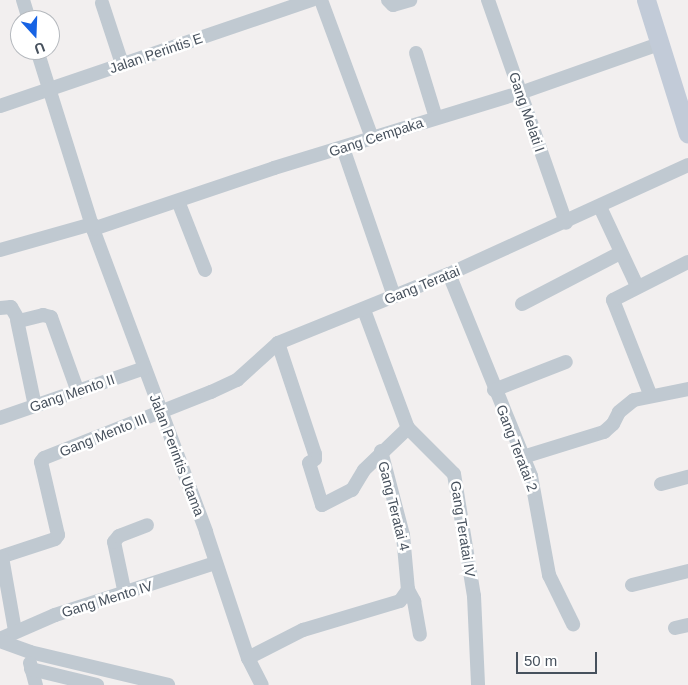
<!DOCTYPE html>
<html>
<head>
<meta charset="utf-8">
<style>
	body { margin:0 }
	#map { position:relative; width:688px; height:685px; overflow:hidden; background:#f2efef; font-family:Arial,sans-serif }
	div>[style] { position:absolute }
	.street>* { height:14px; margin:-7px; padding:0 7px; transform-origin:7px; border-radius:7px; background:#c0c9d1 }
	.secondary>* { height:19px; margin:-9.5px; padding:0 9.5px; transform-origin:9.5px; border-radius:9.5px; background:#c2cbd8 }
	span { translate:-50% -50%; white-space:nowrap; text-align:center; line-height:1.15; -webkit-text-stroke:5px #fff; paint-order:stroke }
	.street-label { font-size:14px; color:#47515d }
	.north { position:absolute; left:10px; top:10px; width:50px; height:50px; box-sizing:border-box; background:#fff; border:1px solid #b5b9be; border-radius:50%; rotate:160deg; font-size:14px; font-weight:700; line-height:20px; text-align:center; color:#47515d }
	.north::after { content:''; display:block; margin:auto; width:18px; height:22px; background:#1763e4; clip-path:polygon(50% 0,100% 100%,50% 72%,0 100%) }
	.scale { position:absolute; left:516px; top:652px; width:81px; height:22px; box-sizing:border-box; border:2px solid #47515d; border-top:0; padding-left:6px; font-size:15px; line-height:18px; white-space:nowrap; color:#47515d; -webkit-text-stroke:4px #fff; paint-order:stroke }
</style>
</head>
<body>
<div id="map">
	<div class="street">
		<i style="left:23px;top:0;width:21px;rotate:73deg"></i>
		<i style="left:321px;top:0;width:147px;rotate:69.7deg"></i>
		<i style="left:388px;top:0;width:7px;rotate:45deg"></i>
		<i style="left:393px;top:5px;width:18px;rotate:-16deg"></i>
		<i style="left:488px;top:0;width:236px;rotate:70.7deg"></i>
		<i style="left:102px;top:3px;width:64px;rotate:71.8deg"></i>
		<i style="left:37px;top:50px;width:188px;rotate:72.6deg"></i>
		<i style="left:93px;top:229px;width:323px;rotate:69.5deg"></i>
		<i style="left:206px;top:532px;width:133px;rotate:71.6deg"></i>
		<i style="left:248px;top:658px;width:30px;rotate:63deg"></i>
		<i style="left:416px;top:53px;width:68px;rotate:72.9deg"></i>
		<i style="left:0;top:106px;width:330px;rotate:-18.8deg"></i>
		<i style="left:343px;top:148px;width:157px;rotate:71deg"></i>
		<i style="left:178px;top:201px;width:74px;rotate:68.6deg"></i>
		<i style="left:600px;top:207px;width:87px;rotate:64.9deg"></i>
		<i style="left:93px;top:229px;width:191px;rotate:-18.6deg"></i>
		<i style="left:274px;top:168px;width:257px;rotate:-17deg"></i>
		<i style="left:520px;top:93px;width:147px;rotate:-19.4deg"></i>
		<i style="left:0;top:250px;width:96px;rotate:-15.8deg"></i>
		<i style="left:449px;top:274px;width:218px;rotate:67.9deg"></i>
		<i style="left:531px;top:476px;width:101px;rotate:79.7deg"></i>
		<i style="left:549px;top:575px;width:55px;rotate:63.9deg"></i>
		<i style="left:522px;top:304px;width:110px;rotate:-27.5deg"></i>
		<i style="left:0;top:308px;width:11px;rotate:-5deg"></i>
		<i style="left:11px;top:307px;width:16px;rotate:60deg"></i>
		<i style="left:19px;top:321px;width:25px;rotate:-14deg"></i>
		<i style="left:43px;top:315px;width:8px;rotate:14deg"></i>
		<i style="left:51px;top:317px;width:80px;rotate:70.2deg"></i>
		<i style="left:364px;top:310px;width:126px;rotate:69.6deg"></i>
		<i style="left:408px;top:428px;width:65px;rotate:45deg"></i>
		<i style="left:454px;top:474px;width:124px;rotate:80.7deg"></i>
		<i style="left:474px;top:596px;width:89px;rotate:87.4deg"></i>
		<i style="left:17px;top:320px;width:88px;rotate:78.2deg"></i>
		<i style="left:278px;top:343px;width:117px;rotate:71.6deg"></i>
		<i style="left:315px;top:454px;width:5px;rotate:90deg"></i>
		<i style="left:315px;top:459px;width:7px;rotate:146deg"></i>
		<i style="left:309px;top:463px;width:44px;rotate:72.8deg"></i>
		<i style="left:322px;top:505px;width:34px;rotate:-27deg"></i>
		<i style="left:352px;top:490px;width:23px;rotate:-59deg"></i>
		<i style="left:364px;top:470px;width:61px;rotate:-43.7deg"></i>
		<i style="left:494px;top:390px;width:77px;rotate:-21.3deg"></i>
		<i style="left:650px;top:394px;width:101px;rotate:-111.5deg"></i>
		<i style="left:613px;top:300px;width:84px;rotate:-26.9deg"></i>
		<i style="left:0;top:418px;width:152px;rotate:-19.1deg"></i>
		<i style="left:381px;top:451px;width:87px;rotate:75.3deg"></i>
		<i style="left:403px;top:535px;width:55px;rotate:84.8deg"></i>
		<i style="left:408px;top:590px;width:13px;rotate:61deg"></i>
		<i style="left:414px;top:601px;width:34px;rotate:80deg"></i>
		<i style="left:523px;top:457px;width:85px;rotate:-17.2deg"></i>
		<i style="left:604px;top:432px;width:12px;rotate:-42deg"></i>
		<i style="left:613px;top:424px;width:13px;rotate:-63deg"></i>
		<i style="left:619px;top:412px;width:19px;rotate:-39deg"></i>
		<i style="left:634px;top:400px;width:55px;rotate:-11.5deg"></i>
		<i style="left:661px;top:484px;width:28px;rotate:-15deg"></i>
		<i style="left:0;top:557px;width:58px;rotate:-18.1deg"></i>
		<i style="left:55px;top:539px;width:5px;rotate:-53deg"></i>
		<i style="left:58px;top:535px;width:75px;rotate:-103.1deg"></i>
		<i style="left:41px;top:462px;width:5px;rotate:-53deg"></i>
		<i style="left:44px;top:458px;width:180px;rotate:-21.6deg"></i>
		<i style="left:211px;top:392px;width:29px;rotate:-25deg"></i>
		<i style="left:237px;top:380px;width:55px;rotate:-42.1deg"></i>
		<i style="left:278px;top:343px;width:184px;rotate:-22deg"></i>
		<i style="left:449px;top:274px;width:263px;rotate:-24.5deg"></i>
		<i style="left:2px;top:557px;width:75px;rotate:80deg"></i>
		<i style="left:632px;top:585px;width:58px;rotate:-14deg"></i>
		<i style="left:125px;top:594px;width:53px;rotate:-101.9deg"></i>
		<i style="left:114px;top:542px;width:8px;rotate:-50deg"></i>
		<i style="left:119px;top:536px;width:30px;rotate:-21deg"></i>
		<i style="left:675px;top:628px;width:13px;rotate:-13deg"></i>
		<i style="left:0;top:639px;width:60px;rotate:-23.6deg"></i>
		<i style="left:55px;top:615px;width:168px;rotate:-18deg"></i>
		<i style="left:0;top:641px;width:32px;rotate:20deg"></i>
		<i style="left:30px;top:652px;width:142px;rotate:13.4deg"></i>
		<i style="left:248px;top:658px;width:62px;rotate:-27deg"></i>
		<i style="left:303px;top:630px;width:101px;rotate:-16.6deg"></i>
		<i style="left:400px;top:601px;width:14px;rotate:-54deg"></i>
		<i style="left:30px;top:663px;width:23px;rotate:75deg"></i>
		<i style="left:31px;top:669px;width:68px;rotate:13.6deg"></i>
	</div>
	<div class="secondary">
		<i style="left:646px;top:0;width:140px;rotate:72.6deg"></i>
	</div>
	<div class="street-label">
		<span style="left:156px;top:53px;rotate:-19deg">Jalan Perintis E</span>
		<span style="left:527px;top:112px;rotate:71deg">Gang Melati I</span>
		<span style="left:376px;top:137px;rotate:-18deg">Gang Cempaka</span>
		<span style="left:422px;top:285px;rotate:-22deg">Gang Teratai</span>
		<span style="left:72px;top:393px;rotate:-19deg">Gang Mento II</span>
		<span style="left:103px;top:435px;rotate:-22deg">Gang Mento III</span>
		<span style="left:517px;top:448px;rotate:69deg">Gang Teratai 2</span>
		<span style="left:177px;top:455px;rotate:69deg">Jalan Perintis Utama</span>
		<span style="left:394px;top:506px;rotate:76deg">Gang Teratai 4</span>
		<span style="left:463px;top:529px;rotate:81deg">Gang Teratai IV</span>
		<span style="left:107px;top:599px;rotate:-17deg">Gang Mento IV</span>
	</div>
	<div class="north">U</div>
	<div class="scale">50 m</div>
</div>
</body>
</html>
